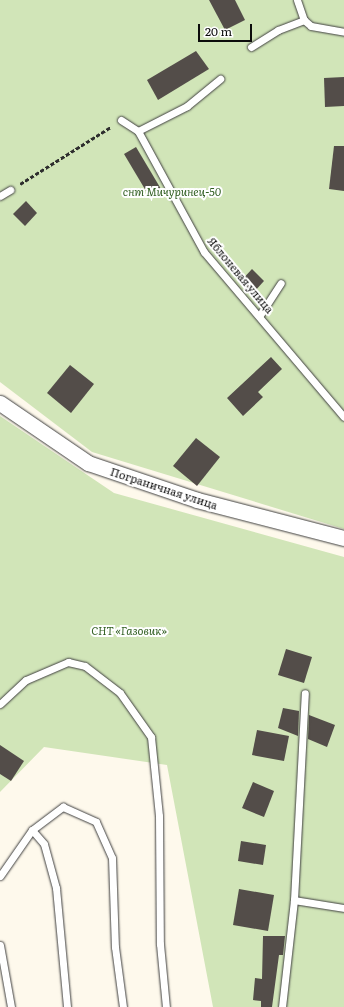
<!DOCTYPE html>
<html>
<head>
<meta charset="utf-8">
<style>
	body { margin:0 }
	#map { position:relative; width:344px; height:1007px; overflow:hidden; background:#fef9ec; font-family:Literata,serif }
	div>[style] { position:absolute }
	.green>* { inset:0; background:#d1e5b8 }
	.building>* { inset:0; background:#534d49 }
	.path>* { height:2.5px; margin-top:-1.25px; transform-origin:0; background:repeating-linear-gradient(90deg,#2e2e2e 0 4px,transparent 0 6px) }
	.roads { filter:drop-shadow(0 0 1px #3f3f3f) drop-shadow(0 0 1px #3f3f3f) }
	.lane>* { height:7px; margin:-3.5px; padding:0 3.5px; transform-origin:3.5px; border-radius:3.5px; background:#fff }
	.street>* { height:15px; margin:-7.5px; padding:0 7.5px; transform-origin:7.5px; border-radius:7.5px; background:#fff }
	span { translate:-50% -50%; white-space:nowrap; text-align:center; line-height:1.15; -webkit-text-stroke:4px #fff; paint-order:stroke }
	.park-label { font-size:11px; color:#305e21; font-style:italic }
	.street-label { font-size:11px; color:#0c0c0c }
	.scale { position:absolute; left:198px; top:24px; width:54px; height:18px; box-sizing:border-box; border:2px solid #0c0c0c; border-top:0; padding-left:5px; font-size:12px; line-height:14px; white-space:nowrap; color:#0c0c0c; -webkit-text-stroke:3px #fff; paint-order:stroke }
</style>
</head>
<body>
<div id="map">
	<div class="green">
		<i style="clip-path:polygon(0 0,344px 0,344px 529px,92px 452px,0 382px)"></i>
		<i style="clip-path:polygon(0 416px,114px 493px,344px 557px,344px 1007px,213px 1007px,167px 765px,44px 747px,0 792px)"></i>
	</div>
	<div class="building">
		<i style="clip-path:polygon(209px 0,235px 0,245px 20px,225px 30px)"></i>
		<i style="clip-path:polygon(196px 51px,209px 69px,158px 100px,147px 80px)"></i>
		<i style="clip-path:polygon(344px 77px,344px 106px,325px 107px,324px 78px)"></i>
		<i style="clip-path:polygon(334px 146px,344px 146px,344px 191px,329px 189px)"></i>
		<i style="clip-path:polygon(136px 147px,161px 189px,149px 196px,124px 154px)"></i>
		<i style="clip-path:polygon(26px 201px,37px 213px,25px 226px,13px 214px)"></i>
		<i style="clip-path:polygon(252px 269px,264px 281px,253px 293px,240px 282px)"></i>
		<i style="clip-path:polygon(271px 357px,282px 369px,258px 392px,263px 397px,243px 416px,227px 398px)"></i>
		<i style="clip-path:polygon(70px 365px,94px 384px,71px 413px,47px 393px)"></i>
		<i style="clip-path:polygon(196px 438px,220px 457px,197px 486px,173px 466px)"></i>
		<i style="clip-path:polygon(286px 649px,312px 657px,304px 683px,278px 675px)"></i>
		<i style="clip-path:polygon(283px 708px,299px 711px,298px 736px,278px 728px)"></i>
		<i style="clip-path:polygon(309px 715px,335px 725px,327px 747px,308px 739px)"></i>
		<i style="clip-path:polygon(257px 730px,289px 736px,284px 761px,252px 755px)"></i>
		<i style="clip-path:polygon(0 745px,24px 761px,11px 781px,0 774px)"></i>
		<i style="clip-path:polygon(253px 782px,274px 791px,264px 817px,242px 808px)"></i>
		<i style="clip-path:polygon(241px 841px,266px 845px,263px 865px,238px 861px)"></i>
		<i style="clip-path:polygon(239px 889px,274px 895px,268px 931px,233px 925px)"></i>
		<i style="clip-path:polygon(263px 936px,285px 936px,283px 955px,279px 955px,272px 1007px,261px 1007px,261px 1001px,253px 1000px,255px 978px,262px 979px)"></i>
	</div>
	<div class="path">
		<i style="left:20px;top:184px;width:107px;rotate:-32.1deg"></i>
	</div>
	<div class="roads">
		<div class="lane">
			<i style="left:297px;top:0;width:21px;rotate:71deg"></i>
			<i style="left:304px;top:20px;width:9px;rotate:41deg"></i>
			<i style="left:311px;top:26px;width:34px;rotate:10deg"></i>
			<i style="left:251px;top:47px;width:32px;rotate:-32deg"></i>
			<i style="left:278px;top:30px;width:28px;rotate:-21deg"></i>
			<i style="left:121px;top:120px;width:20px;rotate:33deg"></i>
			<i style="left:138px;top:131px;width:138px;rotate:61.4deg"></i>
			<i style="left:204px;top:252px;width:216px;rotate:49.7deg"></i>
			<i style="left:138px;top:131px;width:55px;rotate:-27deg"></i>
			<i style="left:187px;top:106px;width:43px;rotate:-39.3deg"></i>
			<i style="left:0;top:196px;width:12px;rotate:-31deg"></i>
			<i style="left:260px;top:315px;width:38px;rotate:-57deg"></i>
			<i style="left:0;top:704px;width:35px;rotate:-43deg"></i>
			<i style="left:26px;top:680px;width:46px;rotate:-23.2deg"></i>
			<i style="left:68px;top:662px;width:17px;rotate:13deg"></i>
			<i style="left:85px;top:666px;width:44px;rotate:37.6deg"></i>
			<i style="left:120px;top:693px;width:54px;rotate:54.8deg"></i>
			<i style="left:151px;top:737px;width:79px;rotate:84.2deg"></i>
			<i style="left:159px;top:816px;width:128px;rotate:89.6deg"></i>
			<i style="left:160px;top:944px;width:63px;rotate:84.6deg"></i>
			<i style="left:32px;top:830px;width:18px;rotate:49deg"></i>
			<i style="left:44px;top:844px;width:46px;rotate:74.7deg"></i>
			<i style="left:56px;top:888px;width:120px;rotate:84.7deg"></i>
			<i style="left:0;top:876px;width:56px;rotate:-55.2deg"></i>
			<i style="left:32px;top:830px;width:39px;rotate:-37deg"></i>
			<i style="left:63px;top:807px;width:36px;rotate:24deg"></i>
			<i style="left:96px;top:822px;width:39px;rotate:66deg"></i>
			<i style="left:112px;top:858px;width:89px;rotate:88.1deg"></i>
			<i style="left:115px;top:947px;width:61px;rotate:82.4deg"></i>
			<i style="left:294px;top:900px;width:207px;rotate:-87deg"></i>
			<i style="left:0;top:945px;width:63px;rotate:79.9deg"></i>
			<i style="left:282px;top:1007px;width:108px;rotate:-83.6deg"></i>
			<i style="left:294px;top:900px;width:51px;rotate:9.1deg"></i>
		</div>
		<div class="street">
			<i style="left:0;top:403px;width:107px;rotate:34.3deg"></i>
			<i style="left:88px;top:463px;width:115px;rotate:18.7deg"></i>
			<i style="left:197px;top:500px;width:152px;rotate:14.5deg"></i>
		</div>
	</div>
	<div class="park-label">
		<span style="left:172px;top:191px">снт Мичуринец-50</span>
		<span style="left:129px;top:630px">СНТ «Газовик»</span>
	</div>
	<div class="street-label">
		<span style="left:241px;top:275px;rotate:50deg">Яблоневая улица</span>
		<span style="left:164px;top:488px;rotate:18deg">Пограничная улица</span>
	</div>
	<div class="scale">20 m</div>
</div>
</body>
</html>
